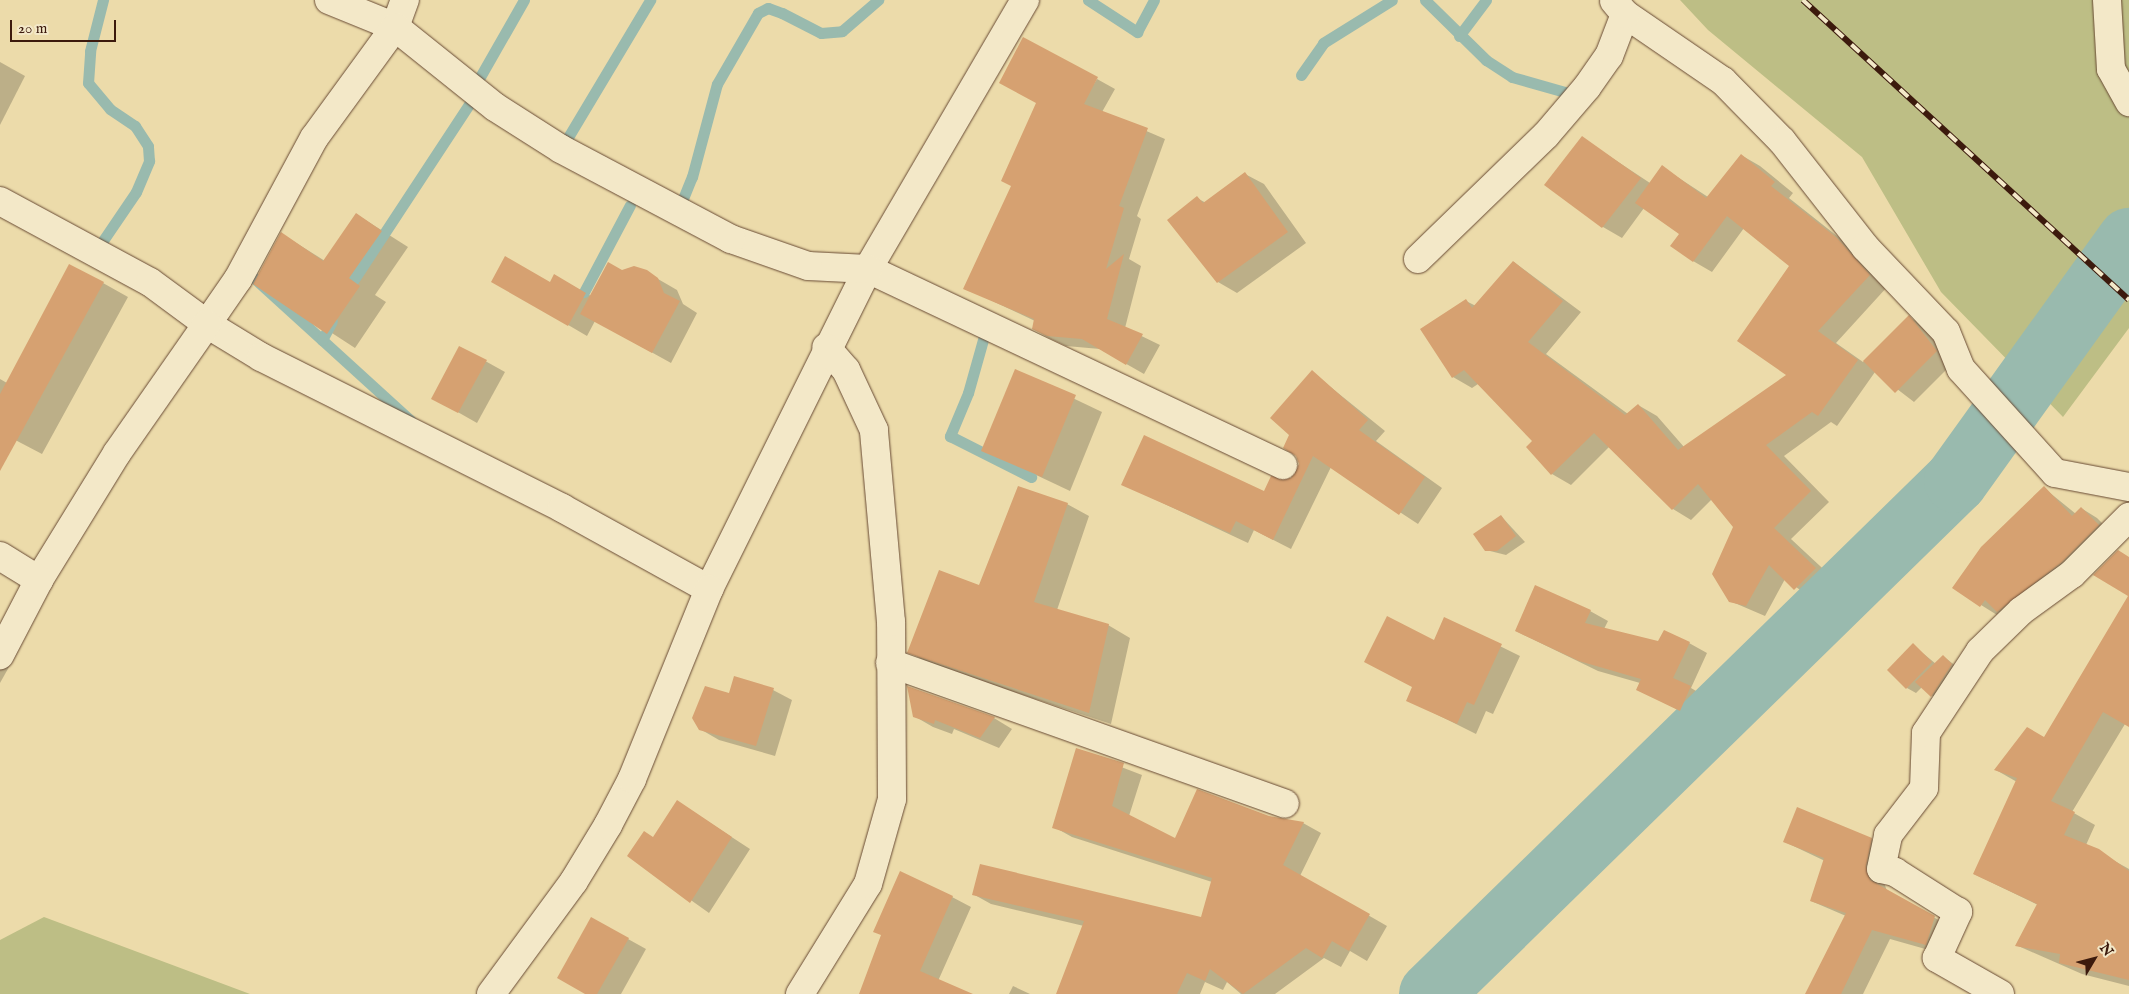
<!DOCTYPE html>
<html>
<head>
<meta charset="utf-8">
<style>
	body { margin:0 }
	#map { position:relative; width:2129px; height:994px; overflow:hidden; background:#ecdbaa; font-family:"IM FELL English",serif }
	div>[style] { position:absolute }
	.green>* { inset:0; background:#bdbe85 }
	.shadow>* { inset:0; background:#0003 }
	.stream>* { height:11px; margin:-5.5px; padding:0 5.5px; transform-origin:5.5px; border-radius:5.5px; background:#99baae }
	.river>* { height:64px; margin:-32px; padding:0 32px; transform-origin:32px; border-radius:32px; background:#99baae }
	.building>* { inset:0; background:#d6a171 }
	.roads { filter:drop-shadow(0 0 1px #684a34) drop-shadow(0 0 1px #684a34) }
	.street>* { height:28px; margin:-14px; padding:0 14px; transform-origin:14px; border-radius:14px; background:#f3e8c8 }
	.rail>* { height:5.5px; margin-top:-2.75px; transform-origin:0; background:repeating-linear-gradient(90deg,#f3e8c8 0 11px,#3c1a0d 0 22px); box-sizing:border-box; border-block:1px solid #3c1a0d }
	span { translate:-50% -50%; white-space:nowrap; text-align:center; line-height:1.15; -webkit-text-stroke:4px #f3e8c8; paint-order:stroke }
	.north { position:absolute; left:2069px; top:934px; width:50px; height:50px; -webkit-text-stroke:4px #f3e8c8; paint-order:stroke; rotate:53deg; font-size:14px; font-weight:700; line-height:20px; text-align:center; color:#3c1a0d }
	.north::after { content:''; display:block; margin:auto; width:18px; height:22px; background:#3c1a0d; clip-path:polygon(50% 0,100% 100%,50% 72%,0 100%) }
	.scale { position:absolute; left:10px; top:20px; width:106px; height:22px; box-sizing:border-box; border:2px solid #3c1a0d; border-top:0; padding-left:6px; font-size:15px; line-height:18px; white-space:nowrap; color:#3c1a0d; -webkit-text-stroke:4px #f3e8c8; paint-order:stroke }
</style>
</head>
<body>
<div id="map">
	<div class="green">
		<i style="clip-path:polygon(1680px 0,2129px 0,2129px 328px,2063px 417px,1941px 292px,1862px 157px,1708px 30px)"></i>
		<i style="clip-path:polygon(44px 917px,250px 994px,0 994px,0 940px)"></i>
	</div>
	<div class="shadow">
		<i style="clip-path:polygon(0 62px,25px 76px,0 125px)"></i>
		<i style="clip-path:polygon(1097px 79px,1115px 89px,1102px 112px,1165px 139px,1137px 216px,1141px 219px,1129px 259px,1141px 266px,1125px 328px,1160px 345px,1144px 374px,1100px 349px,1066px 346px,1051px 339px,1033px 329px,1035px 321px,965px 288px)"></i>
		<i style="clip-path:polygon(1582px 138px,1650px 183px,1662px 167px,1708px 197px,1741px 155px,1760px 166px,1793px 193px,1789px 198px,1856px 251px,1888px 286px,1836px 343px,1863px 362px,1909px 317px,1927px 328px,1954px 362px,1914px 402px,1875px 372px,1837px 426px,1831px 422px,1784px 456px,1829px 502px,1791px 539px,1834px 579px,1814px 600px,1785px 579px,1765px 616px,1730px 601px,1734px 527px,1712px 499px,1691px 520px,1673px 509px,1609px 447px,1571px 485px,1552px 474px,1528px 447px,1534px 441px,1478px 384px,1472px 388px,1453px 377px,1466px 301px,1476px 306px,1514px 262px,1581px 312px,1546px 354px,1628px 414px,1638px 405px,1657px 416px,1684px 447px,1788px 375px,1791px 266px,1744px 228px,1712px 272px,1693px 261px,1680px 234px,1644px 208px,1622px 238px,1603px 227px,1546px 185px)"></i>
		<i style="clip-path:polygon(1245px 174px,1264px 184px,1306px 243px,1237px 293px,1218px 282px,1197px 198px,1206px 203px)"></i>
		<i style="clip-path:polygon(356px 214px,408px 247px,375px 295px,386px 302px,355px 348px,255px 283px,282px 234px,325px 261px)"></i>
		<i style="clip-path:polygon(622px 272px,658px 279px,677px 290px,683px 304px,697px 313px,671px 363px,595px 321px,587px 336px,493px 281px,551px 284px,555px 276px,591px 296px)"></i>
		<i style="clip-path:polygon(103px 283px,128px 297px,42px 454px,0 432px,0 379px,7px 383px)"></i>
		<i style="clip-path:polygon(460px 347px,505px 372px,477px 423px,433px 398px)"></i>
		<i style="clip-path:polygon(1016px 371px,1102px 412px,1070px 491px,983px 450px)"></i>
		<i style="clip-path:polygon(1312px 372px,1385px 431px,1376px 441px,1442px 488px,1418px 524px,1331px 467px,1291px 549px,1254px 530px,1248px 543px,1122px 484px,1265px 493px,1292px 479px,1300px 464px)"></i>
		<i style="clip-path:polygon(2044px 488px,2076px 514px,2081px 508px,2097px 518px,2114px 535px,2014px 621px,1999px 612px,1997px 615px,1954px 588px)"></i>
		<i style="clip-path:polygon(1067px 504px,1089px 516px,1057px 610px,1108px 625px,1130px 638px,1111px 724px,930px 664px,909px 652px)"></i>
		<i style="clip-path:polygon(1501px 516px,1525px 542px,1506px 555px,1486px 550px)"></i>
		<i style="clip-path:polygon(2129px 597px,2129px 726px,2125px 724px,2072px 812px,2095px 825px,2086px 845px,2129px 869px,2129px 986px,2082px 974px,2016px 945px,2038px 905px,1974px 874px,2017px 782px,1996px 770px,2045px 739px)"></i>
		<i style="clip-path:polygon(1590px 611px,1608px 621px,1604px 629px,1659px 643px,1689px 643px,1707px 653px,1691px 688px,1708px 698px,1698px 720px,1637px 689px,1640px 683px,1598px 671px,1516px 631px)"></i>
		<i style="clip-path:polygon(1445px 619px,1520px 656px,1493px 714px,1486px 711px,1476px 734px,1408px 700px)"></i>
		<i style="clip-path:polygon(0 640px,18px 651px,0 683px)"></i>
		<i style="clip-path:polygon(1913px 645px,1936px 664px,1943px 656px,1961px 670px,1940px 702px,1922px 687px,1916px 693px,1907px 688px)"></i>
		<i style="clip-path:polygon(773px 690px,792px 700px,775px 756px,719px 740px,700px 729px,730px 694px)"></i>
		<i style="clip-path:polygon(914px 716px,994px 718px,1012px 729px,999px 748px,954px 729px,952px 734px,933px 727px)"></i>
		<i style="clip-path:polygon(1077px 750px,1142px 775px,1129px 816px,1176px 840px,1269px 817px,1303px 823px,1321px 833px,1300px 876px,1387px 926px,1367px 961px,1350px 951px,1341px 967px,1324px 958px,1275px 994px,1241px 994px,1227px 982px,1223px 990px,1205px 982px,1200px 994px,1057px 994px,1084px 926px,991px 904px,973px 894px,1202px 918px,1212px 882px,1072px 837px,1054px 827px)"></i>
		<i style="clip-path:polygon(678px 802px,750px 849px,709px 913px,629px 856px,654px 838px)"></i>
		<i style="clip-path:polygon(1871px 839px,1888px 849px,1882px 877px,1887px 891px,1951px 927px,1943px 954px,1890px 939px,1863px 994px,1807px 994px,1846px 916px,1811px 901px,1825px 861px,1785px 842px)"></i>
		<i style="clip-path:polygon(952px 897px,971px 907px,938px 981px,948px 994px,860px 994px)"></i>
		<i style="clip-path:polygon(628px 939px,646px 949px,621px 994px,587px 994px)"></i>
		<i style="clip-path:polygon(1013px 986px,1030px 994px,1009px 994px)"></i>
	</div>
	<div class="stream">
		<i style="left:1088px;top:0;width:59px;rotate:33.1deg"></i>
		<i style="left:1137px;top:32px;width:36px;rotate:-62deg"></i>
		<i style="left:1425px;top:0;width:86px;rotate:44.5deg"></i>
		<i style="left:1486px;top:60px;width:31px;rotate:33deg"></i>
		<i style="left:1512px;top:77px;width:55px;rotate:15.8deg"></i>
		<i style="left:1459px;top:36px;width:45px;rotate:-53.1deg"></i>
		<i style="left:1301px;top:75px;width:39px;rotate:-55deg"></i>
		<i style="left:1323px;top:43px;width:81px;rotate:-31.9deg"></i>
		<i style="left:476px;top:84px;width:97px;rotate:-60.3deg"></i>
		<i style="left:561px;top:149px;width:174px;rotate:-59.1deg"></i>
		<i style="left:678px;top:211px;width:37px;rotate:-68deg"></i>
		<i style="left:692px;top:177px;width:96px;rotate:-75deg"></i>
		<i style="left:717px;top:84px;width:82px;rotate:-60deg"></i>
		<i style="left:758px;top:13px;width:11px;rotate:-27deg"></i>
		<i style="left:768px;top:8px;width:15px;rotate:20deg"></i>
		<i style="left:782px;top:13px;width:44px;rotate:27.1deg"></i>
		<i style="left:821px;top:33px;width:21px;rotate:-5deg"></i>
		<i style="left:842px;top:31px;width:48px;rotate:-40.7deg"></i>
		<i style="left:102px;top:242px;width:60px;rotate:-55.8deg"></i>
		<i style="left:136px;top:192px;width:34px;rotate:-67deg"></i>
		<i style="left:149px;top:161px;width:15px;rotate:-94deg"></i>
		<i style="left:148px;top:146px;width:24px;rotate:-123deg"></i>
		<i style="left:135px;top:126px;width:30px;rotate:-146deg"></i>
		<i style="left:110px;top:109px;width:34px;rotate:-130deg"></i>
		<i style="left:88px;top:83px;width:32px;rotate:-86deg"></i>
		<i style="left:90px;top:51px;width:53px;rotate:-75.7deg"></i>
		<i style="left:243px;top:268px;width:227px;rotate:42.3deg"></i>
		<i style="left:584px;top:292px;width:98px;rotate:-62.1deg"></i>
		<i style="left:345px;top:293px;width:240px;rotate:-56.7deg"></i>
		<i style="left:986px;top:329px;width:66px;rotate:105.7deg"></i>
		<i style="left:968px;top:393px;width:47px;rotate:112.7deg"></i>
		<i style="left:950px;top:436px;width:91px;rotate:26.8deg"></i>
		<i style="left:322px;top:340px;width:21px;rotate:-62deg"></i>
	</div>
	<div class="river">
		<i style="left:1431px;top:994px;width:734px;rotate:-44.34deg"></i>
		<i style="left:1956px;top:481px;width:297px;rotate:-54.3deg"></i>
	</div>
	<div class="building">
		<i style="clip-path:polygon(1023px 37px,1098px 77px,1084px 104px,1148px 128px,1119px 206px,1124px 208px,1106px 269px,1124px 254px,1107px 319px,1143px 334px,1126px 365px,1082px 339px,1047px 336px,1032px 329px,1034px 319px,963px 289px,1011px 186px,1001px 181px,1036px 103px,999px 83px)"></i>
		<i style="clip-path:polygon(1582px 136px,1641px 178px,1602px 228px,1544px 185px)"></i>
		<i style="clip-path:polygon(1741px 154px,1775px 182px,1771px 186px,1837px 238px,1870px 275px,1818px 331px,1858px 360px,1818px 416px,1812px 412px,1766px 445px,1811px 491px,1774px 528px,1816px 568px,1794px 590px,1769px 565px,1746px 606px,1729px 602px,1712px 574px,1733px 527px,1698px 484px,1672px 510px,1594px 433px,1551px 475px,1526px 447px,1532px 441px,1464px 370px,1452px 378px,1420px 329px,1466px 299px,1472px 308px,1513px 261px,1563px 301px,1528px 342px,1625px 415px,1638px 404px,1678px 450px,1786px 375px,1737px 341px,1789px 266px,1727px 216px,1693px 262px,1670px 246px,1679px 234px,1635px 203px,1662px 165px,1706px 198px)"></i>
		<i style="clip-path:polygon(1245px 172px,1288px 232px,1217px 283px,1167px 220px,1197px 196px,1203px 203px)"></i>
		<i style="clip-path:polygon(356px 213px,382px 231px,349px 278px,360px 286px,327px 334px,253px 284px,281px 232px,323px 261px)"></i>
		<i style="clip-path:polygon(505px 256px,550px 282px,554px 274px,586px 293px,568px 326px,491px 282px)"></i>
		<i style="clip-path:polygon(608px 262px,622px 270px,634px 266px,647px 270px,658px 278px,664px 293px,680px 301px,652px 353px,580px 314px)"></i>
		<i style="clip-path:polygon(69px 264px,104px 282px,0 471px,0 394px)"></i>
		<i style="clip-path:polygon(1909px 315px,1937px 351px,1895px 393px,1863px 361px)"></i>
		<i style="clip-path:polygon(459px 346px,487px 360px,458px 413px,431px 399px)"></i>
		<i style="clip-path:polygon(1015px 369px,1076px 395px,1042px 477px,981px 451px)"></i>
		<i style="clip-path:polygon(1312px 370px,1368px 420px,1359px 430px,1425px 477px,1399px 515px,1313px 456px,1273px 540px,1236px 521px,1230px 533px,1121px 485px,1144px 435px,1264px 491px,1271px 476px,1291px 478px,1299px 464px,1296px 456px,1283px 448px,1289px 435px,1270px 418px)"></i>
		<i style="clip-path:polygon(1018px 486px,1068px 503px,1034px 602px,1109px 624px,1089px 713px,907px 653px,939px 570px,979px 585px)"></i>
		<i style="clip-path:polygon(2044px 486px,2072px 516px,2081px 507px,2099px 525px,2062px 562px,1997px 612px,1985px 600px,1980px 607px,1952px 588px,1981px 547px)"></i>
		<i style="clip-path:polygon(1501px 515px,1516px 536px,1497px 551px,1485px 551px,1473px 534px)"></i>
		<i style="clip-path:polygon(2118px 550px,2129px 557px,2129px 727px,2103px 712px,2051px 801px,2075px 812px,2064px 835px,2099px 849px,2129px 871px,2129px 980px,2059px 963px,2060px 954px,2015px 946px,2037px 904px,1973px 874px,2017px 778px,1994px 770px,2027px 727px,2044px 737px,2128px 596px,2093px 575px)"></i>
		<i style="clip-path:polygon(1535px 585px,1591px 610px,1585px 623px,1658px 641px,1664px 630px,1690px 642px,1673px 678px,1691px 686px,1680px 711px,1636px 690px,1641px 679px,1579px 661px,1515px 631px)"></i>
		<i style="clip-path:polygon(1387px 616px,1434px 640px,1444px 617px,1502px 644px,1474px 705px,1467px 702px,1457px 724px,1406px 701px,1412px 687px,1364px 662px)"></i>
		<i style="clip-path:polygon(1913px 643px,1932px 662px,1906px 689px,1887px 670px)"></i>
		<i style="clip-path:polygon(1943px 655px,1952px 664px,1931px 697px,1915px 682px)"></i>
		<i style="clip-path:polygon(734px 676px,774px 688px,756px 746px,699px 730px,692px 718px,705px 686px,729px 693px)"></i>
		<i style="clip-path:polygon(907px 686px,995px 717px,980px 738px,935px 720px,934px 724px,913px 717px)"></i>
		<i style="clip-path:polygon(1076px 748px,1124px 763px,1112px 806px,1175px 838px,1197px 789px,1269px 816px,1304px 822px,1283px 865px,1370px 914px,1349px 951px,1332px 941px,1322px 958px,1306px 948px,1243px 994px,1210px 969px,1205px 981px,1187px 973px,1177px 994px,1056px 994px,1084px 921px,972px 895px,980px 864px,1201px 917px,1212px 878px,1052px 828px)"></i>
		<i style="clip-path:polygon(677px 800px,732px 837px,690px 903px,627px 856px,644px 831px,653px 837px)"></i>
		<i style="clip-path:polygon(1797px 807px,1872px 838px,1866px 866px,1870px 880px,1935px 916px,1926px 945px,1872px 930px,1841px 994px,1805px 994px,1846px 913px,1810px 901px,1824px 858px,1783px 842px)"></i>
		<i style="clip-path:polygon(900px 871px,953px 896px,920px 971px,973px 994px,859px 994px,881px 935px,873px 932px)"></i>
		<i style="clip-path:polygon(591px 917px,629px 938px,597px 994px,585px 994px,557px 978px)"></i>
	</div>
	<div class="roads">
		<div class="street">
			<i style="left:329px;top:0;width:71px;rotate:22.2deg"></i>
			<i style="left:395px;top:27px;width:29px;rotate:-70deg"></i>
			<i style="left:1025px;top:0;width:311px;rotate:120.3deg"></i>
			<i style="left:868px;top:269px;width:459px;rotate:25.3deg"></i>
			<i style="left:2107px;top:0;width:69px;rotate:86.7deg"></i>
			<i style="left:2111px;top:69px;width:38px;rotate:61deg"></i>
			<i style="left:1625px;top:14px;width:119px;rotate:34.4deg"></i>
			<i style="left:1723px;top:81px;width:84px;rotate:45.5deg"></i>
			<i style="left:1782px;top:141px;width:135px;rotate:51.9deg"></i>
			<i style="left:1865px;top:247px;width:117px;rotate:46.4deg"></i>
			<i style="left:1946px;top:332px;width:40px;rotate:68deg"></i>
			<i style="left:1961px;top:369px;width:140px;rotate:47.9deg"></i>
			<i style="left:2055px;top:473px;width:75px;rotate:10.7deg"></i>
			<i style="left:0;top:201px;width:170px;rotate:28.4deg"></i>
			<i style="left:150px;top:282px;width:71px;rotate:36.4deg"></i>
			<i style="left:207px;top:324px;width:63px;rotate:31.4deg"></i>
			<i style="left:261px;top:357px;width:337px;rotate:26.6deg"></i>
			<i style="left:562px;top:508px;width:168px;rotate:28.9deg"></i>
			<i style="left:709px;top:589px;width:357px;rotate:-63.6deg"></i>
			<i style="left:868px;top:269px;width:60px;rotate:-177.1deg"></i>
			<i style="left:808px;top:266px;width:82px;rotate:-160.7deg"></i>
			<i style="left:731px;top:239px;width:192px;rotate:-152.1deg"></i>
			<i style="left:561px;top:149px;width:78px;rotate:-147.5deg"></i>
			<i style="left:495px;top:107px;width:128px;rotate:-141.3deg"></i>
			<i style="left:395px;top:27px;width:137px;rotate:126.1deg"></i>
			<i style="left:314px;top:138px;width:160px;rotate:118.3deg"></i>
			<i style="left:238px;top:279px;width:55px;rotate:124.6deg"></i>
			<i style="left:207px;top:324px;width:157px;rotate:124.9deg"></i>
			<i style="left:117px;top:453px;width:149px;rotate:121.6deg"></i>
			<i style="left:39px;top:580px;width:85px;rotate:117.5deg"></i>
			<i style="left:1418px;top:259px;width:178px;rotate:-44.1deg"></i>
			<i style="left:1546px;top:135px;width:63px;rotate:-49.5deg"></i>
			<i style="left:1587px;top:87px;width:38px;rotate:-55deg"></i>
			<i style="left:1609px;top:56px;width:45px;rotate:-69.1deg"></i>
			<i style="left:1625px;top:14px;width:17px;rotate:-130deg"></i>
			<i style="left:0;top:556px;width:46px;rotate:31.6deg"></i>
			<i style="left:890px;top:663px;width:419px;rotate:19.6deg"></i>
			<i style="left:491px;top:994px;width:140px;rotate:-53.7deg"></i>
			<i style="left:574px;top:881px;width:66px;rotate:-58.7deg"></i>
			<i style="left:608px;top:825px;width:52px;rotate:-62.4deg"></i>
			<i style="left:632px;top:779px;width:205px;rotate:-67.9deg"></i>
			<i style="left:800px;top:994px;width:129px;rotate:-58.3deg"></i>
			<i style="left:868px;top:884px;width:88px;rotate:-74.2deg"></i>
			<i style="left:892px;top:799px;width:177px;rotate:-90.3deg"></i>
			<i style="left:891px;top:622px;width:193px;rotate:-95.1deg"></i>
			<i style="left:874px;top:430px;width:66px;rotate:-115deg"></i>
			<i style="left:846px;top:370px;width:30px;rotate:-131deg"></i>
			<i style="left:2000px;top:994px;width:73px;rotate:-150.3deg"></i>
			<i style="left:1937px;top:958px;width:51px;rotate:-65.5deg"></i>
			<i style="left:1958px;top:912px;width:75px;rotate:-147.6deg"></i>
			<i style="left:1895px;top:872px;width:14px;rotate:-168deg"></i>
			<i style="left:1881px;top:869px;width:35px;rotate:-78deg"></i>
			<i style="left:1888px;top:835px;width:59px;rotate:-52.5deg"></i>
			<i style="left:1924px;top:788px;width:55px;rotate:-87.9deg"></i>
			<i style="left:1926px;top:733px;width:98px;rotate:-56.6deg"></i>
			<i style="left:1980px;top:651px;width:57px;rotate:-44.3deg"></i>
			<i style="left:2021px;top:611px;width:63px;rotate:-36deg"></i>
			<i style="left:2072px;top:574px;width:81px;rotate:-45deg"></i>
		</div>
	</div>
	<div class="rail">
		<i style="left:1803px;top:0;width:443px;rotate:42.6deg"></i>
	</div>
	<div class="north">N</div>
	<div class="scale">20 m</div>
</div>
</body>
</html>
